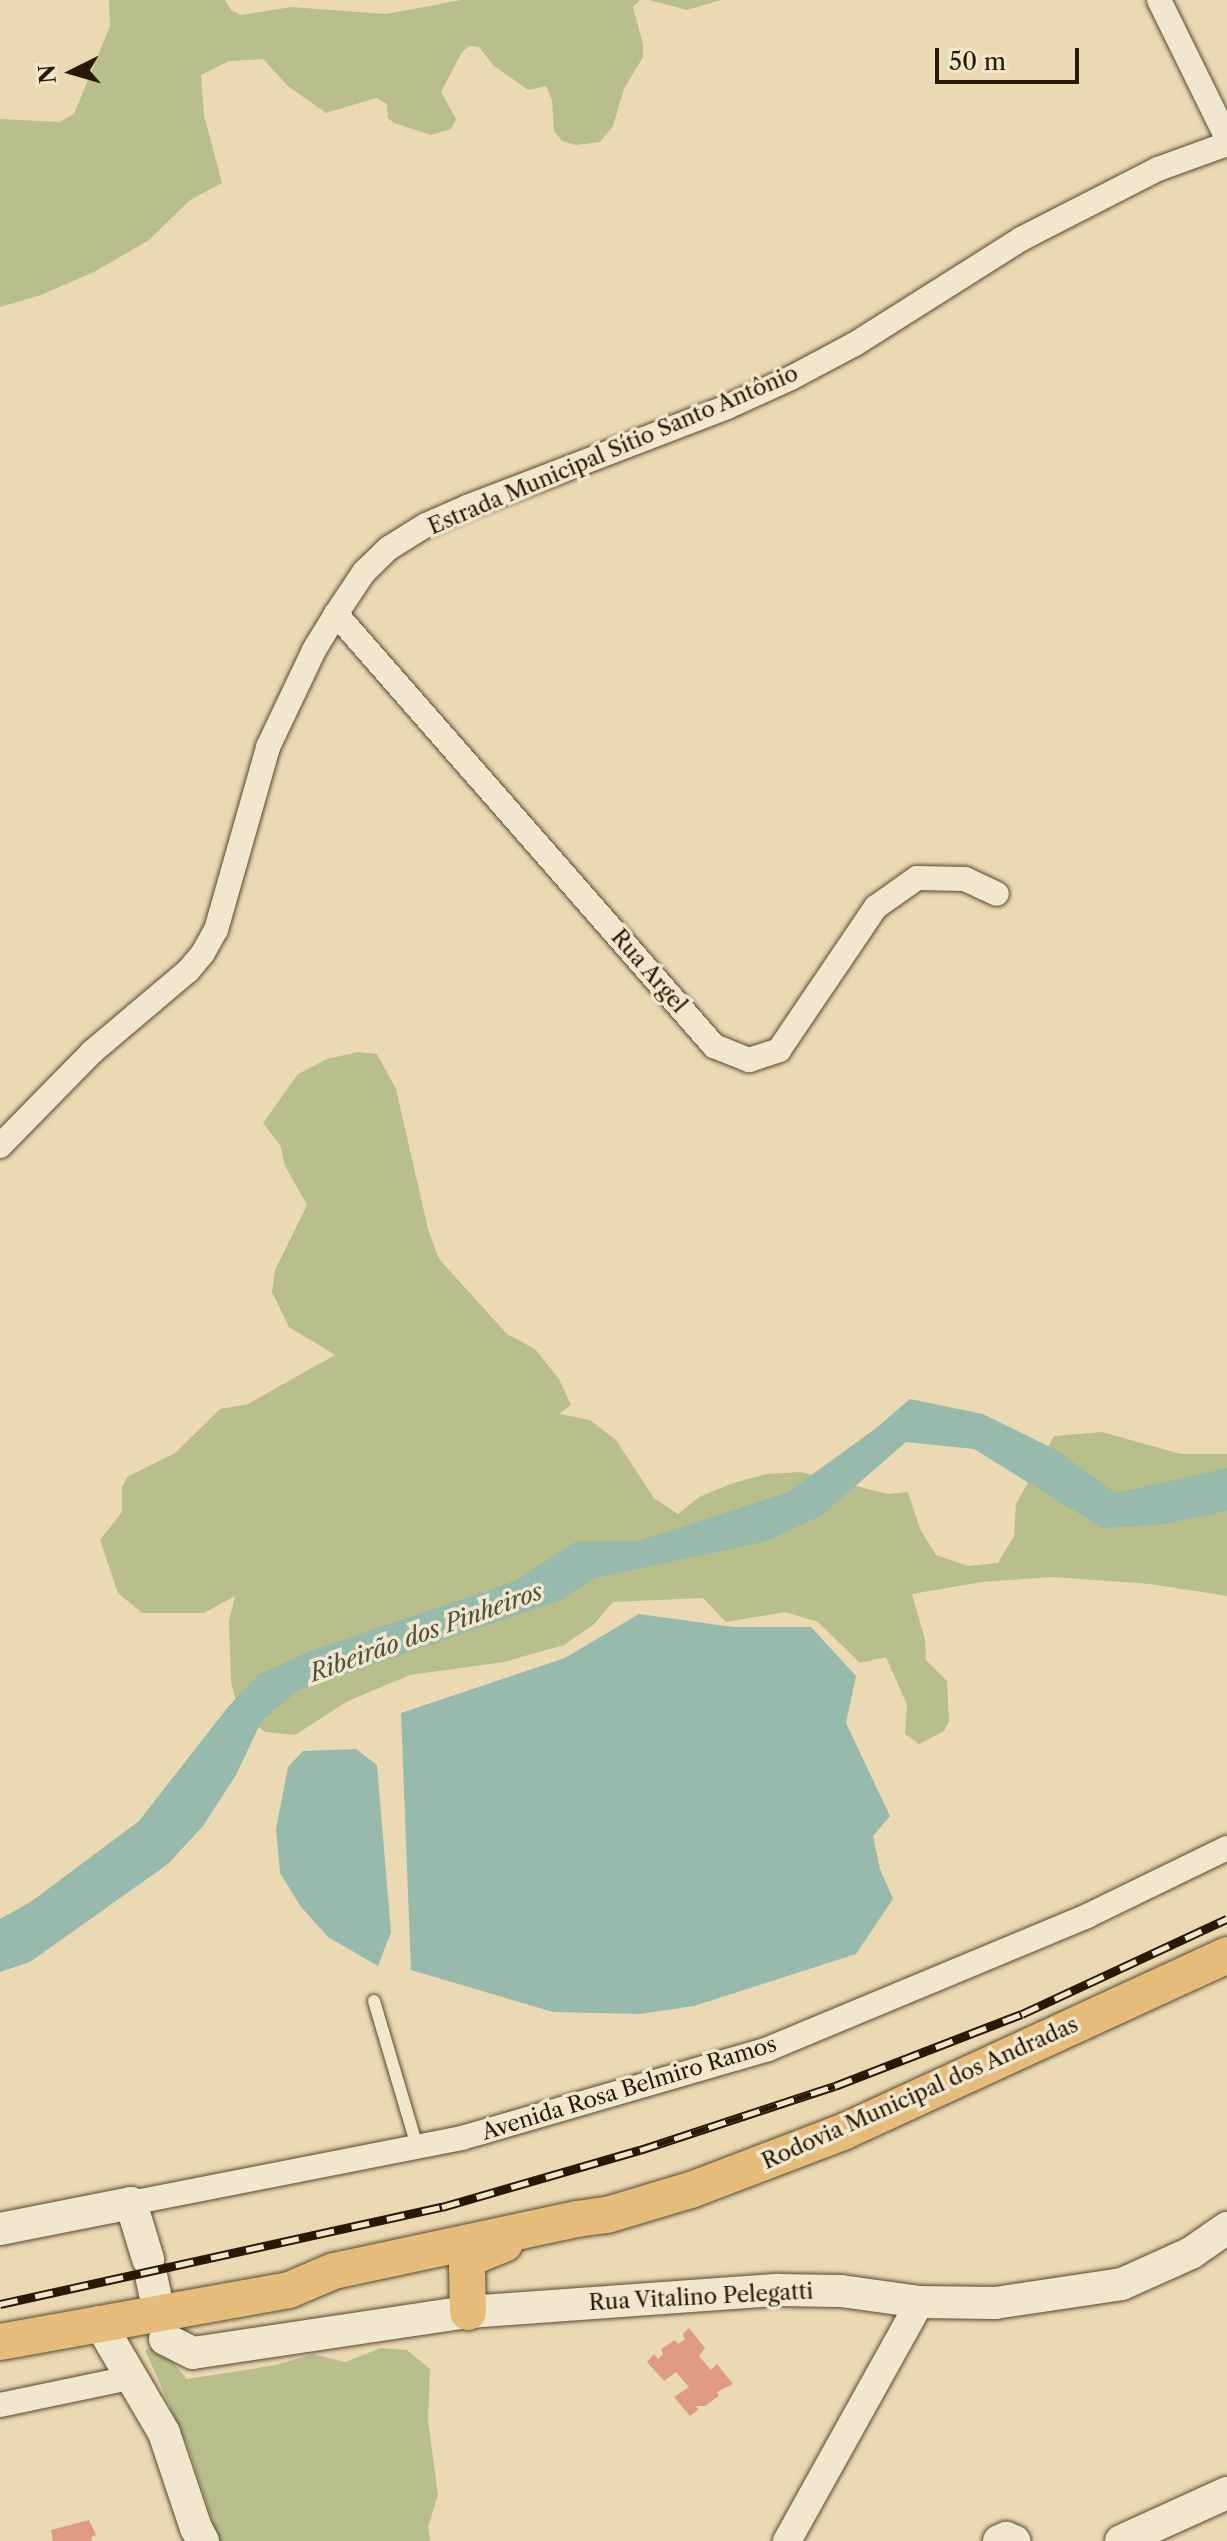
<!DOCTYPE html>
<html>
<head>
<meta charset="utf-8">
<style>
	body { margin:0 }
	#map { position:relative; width:1227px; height:2541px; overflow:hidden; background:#ead9b3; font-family:"Libre Caslon Text",serif }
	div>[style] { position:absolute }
	.green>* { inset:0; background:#b9bf8b }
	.water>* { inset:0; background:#98baad }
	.building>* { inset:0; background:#de9a83 }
	.roads { filter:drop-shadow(0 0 2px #59492f) drop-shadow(0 0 2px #59492f) }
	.service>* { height:12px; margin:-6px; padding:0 6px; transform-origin:6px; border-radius:6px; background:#f1e6ce }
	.minor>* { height:24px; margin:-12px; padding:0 12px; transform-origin:12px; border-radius:12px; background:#f1e6ce }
	.tertiary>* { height:28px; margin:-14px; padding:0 14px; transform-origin:14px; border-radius:14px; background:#f1e6ce }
	.secondary>* { height:32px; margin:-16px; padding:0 16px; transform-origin:16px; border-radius:16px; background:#f1e6ce }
	.primary>* { height:36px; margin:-18px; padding:0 18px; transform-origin:18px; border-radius:18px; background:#e5bc7a }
	.rail>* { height:9px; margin-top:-4.5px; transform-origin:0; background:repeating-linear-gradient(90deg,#f1e6ce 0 18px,#291903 0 36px); box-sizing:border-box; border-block:2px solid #291903 }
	span { translate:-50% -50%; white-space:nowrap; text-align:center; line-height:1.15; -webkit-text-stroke:7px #f1e6ce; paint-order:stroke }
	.street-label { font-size:22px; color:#291903 }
	.water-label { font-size:24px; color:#50513e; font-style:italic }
	.north { position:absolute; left:32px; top:32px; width:80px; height:80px; -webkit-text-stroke:6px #f1e6ce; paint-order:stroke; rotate:265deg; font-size:22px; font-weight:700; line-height:32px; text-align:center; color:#291903 }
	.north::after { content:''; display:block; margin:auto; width:28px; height:36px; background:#291903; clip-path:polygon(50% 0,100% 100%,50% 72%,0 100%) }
	.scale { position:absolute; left:935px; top:48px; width:144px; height:36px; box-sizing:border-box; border:4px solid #291903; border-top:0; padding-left:10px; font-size:24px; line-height:28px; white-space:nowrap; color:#291903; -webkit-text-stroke:6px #f1e6ce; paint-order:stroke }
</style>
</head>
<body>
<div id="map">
	<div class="green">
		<i style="clip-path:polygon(109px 0,225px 0,231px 10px,241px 15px,291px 7px,386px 14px,461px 0,640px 0,633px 7px,643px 44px,643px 57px,624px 89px,613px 126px,600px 142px,576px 145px,562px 141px,554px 131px,552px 100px,546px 86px,528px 90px,493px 65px,479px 47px,469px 46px,462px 52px,441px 92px,456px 119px,451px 129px,431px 135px,394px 123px,388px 118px,387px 104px,376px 98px,326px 113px,288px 86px,263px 59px,229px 61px,201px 75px,204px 115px,222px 183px,190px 200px,149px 240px,94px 272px,41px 295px,0 307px,0 119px,59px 122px,74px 114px,110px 26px)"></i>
		<i style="clip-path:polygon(649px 0,721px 0,687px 10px)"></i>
		<i style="clip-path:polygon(358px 1052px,377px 1054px,396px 1089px,428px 1229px,439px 1259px,507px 1334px,535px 1349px,559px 1379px,571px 1405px,559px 1414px,590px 1420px,616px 1440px,654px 1498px,678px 1514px,699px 1497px,733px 1483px,767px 1474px,801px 1472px,888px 1494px,908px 1492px,920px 1529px,936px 1555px,968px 1566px,998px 1563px,1014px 1536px,1016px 1504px,1054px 1436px,1102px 1432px,1181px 1454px,1227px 1454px,1227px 1596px,1150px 1584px,1053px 1577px,981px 1582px,912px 1594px,925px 1640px,926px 1660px,947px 1681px,949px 1721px,944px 1731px,919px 1744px,905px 1734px,907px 1705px,886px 1657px,860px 1663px,818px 1622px,785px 1612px,726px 1622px,703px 1598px,613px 1602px,593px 1625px,564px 1645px,504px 1662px,410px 1675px,348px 1701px,295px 1735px,265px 1732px,239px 1712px,231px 1682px,229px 1621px,235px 1596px,204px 1613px,142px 1613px,118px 1593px,100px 1540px,122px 1512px,122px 1487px,127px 1477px,175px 1453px,220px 1409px,248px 1404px,335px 1355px,289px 1327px,272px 1292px,275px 1270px,307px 1205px,285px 1166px,280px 1145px,263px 1123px,298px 1074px,327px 1059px)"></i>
		<i style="clip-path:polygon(158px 2345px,187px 2379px,276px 2365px,313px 2354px,345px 2362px,381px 2348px,407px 2350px,430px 2369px,428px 2420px,438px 2495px,428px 2527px,430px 2541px,219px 2541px,189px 2449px,145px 2350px)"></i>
	</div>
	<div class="water">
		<i style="clip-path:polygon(910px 1399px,983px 1414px,1056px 1450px,1116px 1493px,1227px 1468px,1227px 1511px,1159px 1525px,1102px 1528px,974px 1449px,906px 1442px,821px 1516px,764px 1542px,595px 1578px,561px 1600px,299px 1690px,262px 1720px,236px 1775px,203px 1826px,168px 1864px,30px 1962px,0 1972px,0 1919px,32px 1901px,139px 1821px,228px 1707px,258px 1675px,307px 1652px,515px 1581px,575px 1542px,638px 1541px,788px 1492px,875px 1429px)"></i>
		<i style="clip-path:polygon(639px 1614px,733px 1627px,811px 1627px,856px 1676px,846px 1723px,890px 1816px,873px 1836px,880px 1869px,893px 1899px,856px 1954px,694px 2006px,640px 2014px,553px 2012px,411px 1970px,401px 1713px,565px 1658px)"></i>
		<i style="clip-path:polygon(356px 1749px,377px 1765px,391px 1932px,378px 1966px,328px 1937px,301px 1907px,280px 1873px,276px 1829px,288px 1767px,303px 1751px)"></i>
	</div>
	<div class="building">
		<i style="clip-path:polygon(689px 2328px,705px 2348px,699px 2356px,711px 2370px,717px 2364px,733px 2384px,717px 2392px,719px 2396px,705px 2406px,696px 2406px,698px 2410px,690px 2416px,674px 2397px,689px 2387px,676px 2372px,664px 2381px,647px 2362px,654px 2354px,658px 2359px,663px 2354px,661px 2349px,675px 2340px,678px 2344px,685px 2339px,683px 2334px)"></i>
		<i style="clip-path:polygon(89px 2520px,96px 2535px,91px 2537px,92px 2541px,53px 2541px,51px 2530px)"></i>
	</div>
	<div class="roads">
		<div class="service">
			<i style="left:374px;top:2001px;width:151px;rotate:73.5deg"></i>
		</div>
		<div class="minor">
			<i style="left:1159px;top:0;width:154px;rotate:63.8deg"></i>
			<i style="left:336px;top:614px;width:574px;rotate:48.81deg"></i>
			<i style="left:714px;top:1046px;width:38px;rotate:22deg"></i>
			<i style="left:749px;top:1060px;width:32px;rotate:-18deg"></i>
			<i style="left:779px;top:1050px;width:173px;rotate:-55.9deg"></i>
			<i style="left:876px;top:907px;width:50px;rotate:-35.3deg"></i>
			<i style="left:917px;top:878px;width:48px;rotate:1.2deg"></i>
			<i style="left:965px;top:879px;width:35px;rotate:25deg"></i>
			<i style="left:0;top:1146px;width:132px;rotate:-45.6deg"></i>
			<i style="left:92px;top:1052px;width:126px;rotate:-40.2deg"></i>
			<i style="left:188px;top:971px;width:23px;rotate:-50deg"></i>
			<i style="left:203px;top:953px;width:26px;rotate:-61deg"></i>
			<i style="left:216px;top:930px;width:190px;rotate:-74.1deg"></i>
			<i style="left:268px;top:747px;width:107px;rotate:-64.6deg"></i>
			<i style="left:314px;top:650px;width:42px;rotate:-58.6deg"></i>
			<i style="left:336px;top:614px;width:50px;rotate:-56.3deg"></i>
			<i style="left:364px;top:572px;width:35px;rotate:-44deg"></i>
			<i style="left:389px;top:548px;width:44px;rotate:-31.9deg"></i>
			<i style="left:426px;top:525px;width:45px;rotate:-23.7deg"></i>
			<i style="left:467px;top:507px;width:279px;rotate:-21deg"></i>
			<i style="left:727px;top:407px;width:70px;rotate:-24.4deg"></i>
			<i style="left:791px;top:378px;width:72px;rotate:-28deg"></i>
			<i style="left:855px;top:344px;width:196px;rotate:-32.3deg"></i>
			<i style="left:1021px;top:239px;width:154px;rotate:-27.1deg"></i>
			<i style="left:1158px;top:169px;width:73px;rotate:-19.9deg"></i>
			<i style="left:131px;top:2203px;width:337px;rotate:-11.1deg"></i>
			<i style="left:462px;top:2138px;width:319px;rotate:-16.2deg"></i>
			<i style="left:768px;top:2049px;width:346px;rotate:-22.6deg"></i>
			<i style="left:1087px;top:1916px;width:156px;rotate:-25.9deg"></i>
			<i style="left:0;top:2405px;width:137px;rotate:-11.8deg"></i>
		</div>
		<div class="tertiary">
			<i style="left:787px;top:2541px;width:274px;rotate:-60.9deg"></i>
		</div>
		<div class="secondary">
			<i style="left:0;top:2229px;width:134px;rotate:-11.2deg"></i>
			<i style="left:131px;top:2203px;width:59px;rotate:73.1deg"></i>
			<i style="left:151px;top:2275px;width:19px;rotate:78deg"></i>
			<i style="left:99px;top:2322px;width:129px;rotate:59.6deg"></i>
			<i style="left:164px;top:2433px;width:100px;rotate:71.4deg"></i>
			<i style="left:196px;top:2528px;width:15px;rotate:62deg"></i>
			<i style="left:165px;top:2339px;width:31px;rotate:27deg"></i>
			<i style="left:193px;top:2353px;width:278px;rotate:-8.5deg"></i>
			<i style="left:468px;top:2312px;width:311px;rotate:-4.1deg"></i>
			<i style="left:778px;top:2290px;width:63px;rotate:0.9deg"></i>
			<i style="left:841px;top:2291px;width:80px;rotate:7.9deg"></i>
			<i style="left:920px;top:2302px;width:75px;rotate:0.8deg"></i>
			<i style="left:995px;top:2303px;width:128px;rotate:-8.5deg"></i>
			<i style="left:1122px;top:2284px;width:76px;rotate:-24.2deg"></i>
			<i style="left:1191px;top:2253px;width:44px;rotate:-34.8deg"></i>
			<i style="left:999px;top:2541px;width:8px;rotate:-23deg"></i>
			<i style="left:1006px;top:2538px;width:9px;rotate:21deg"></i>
			<i style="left:1121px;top:2541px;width:116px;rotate:-24.4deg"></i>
		</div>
		<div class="primary">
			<i style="left:468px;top:2312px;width:45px;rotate:-91.3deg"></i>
			<i style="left:467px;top:2267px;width:11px;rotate:-63deg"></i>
			<i style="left:472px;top:2257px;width:35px;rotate:-22deg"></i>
			<i style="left:0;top:2342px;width:294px;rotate:-10.2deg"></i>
			<i style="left:289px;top:2290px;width:49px;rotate:-22.9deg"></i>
			<i style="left:334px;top:2271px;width:249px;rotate:-12.1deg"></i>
			<i style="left:577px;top:2219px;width:30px;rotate:-8deg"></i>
			<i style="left:607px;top:2215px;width:88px;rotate:-16.6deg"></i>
			<i style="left:691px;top:2190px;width:163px;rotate:-20.9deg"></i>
			<i style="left:843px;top:2132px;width:423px;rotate:-24.7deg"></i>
		</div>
	</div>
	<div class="rail">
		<i style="left:0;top:2304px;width:453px;rotate:-12.4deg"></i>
		<i style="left:442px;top:2207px;width:206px;rotate:-16.1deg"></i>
		<i style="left:640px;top:2150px;width:205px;rotate:-18.2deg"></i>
		<i style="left:835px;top:2086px;width:200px;rotate:-21.1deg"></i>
		<i style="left:1022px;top:2014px;width:226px;rotate:-24.9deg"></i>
	</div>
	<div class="street-label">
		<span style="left:613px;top:450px;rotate:-23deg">Estrada Municipal Sítio Santo Antônio</span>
		<span style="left:649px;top:971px;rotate:49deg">Rua Argel</span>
		<span style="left:629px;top:2088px;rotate:-17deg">Avenida Rosa Belmiro Ramos</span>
		<span style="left:920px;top:2093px;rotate:-24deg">Rodovia Municipal dos Andradas</span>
		<span style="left:701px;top:2297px;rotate:-3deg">Rua Vitalino Pelegatti</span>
	</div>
	<div class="water-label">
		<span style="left:426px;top:1632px;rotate:-20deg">Ribeirão dos Pinheiros</span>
	</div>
	<div class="north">N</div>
	<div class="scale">50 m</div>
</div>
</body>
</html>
